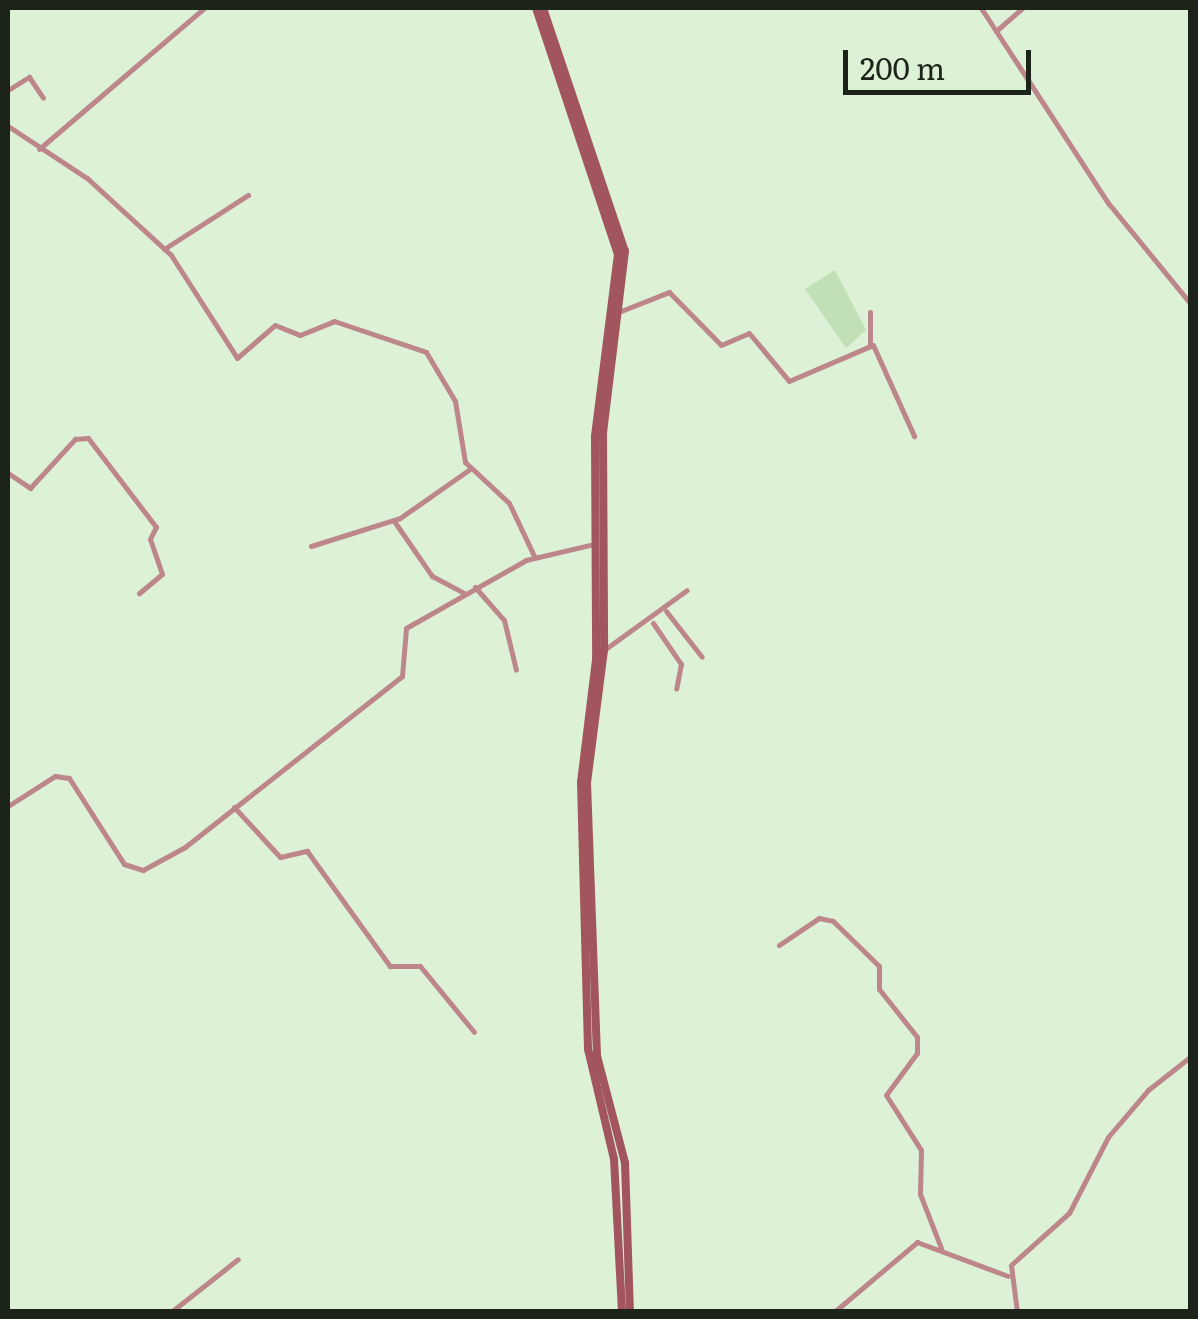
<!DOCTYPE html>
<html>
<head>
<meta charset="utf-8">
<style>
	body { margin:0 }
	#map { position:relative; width:1198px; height:1319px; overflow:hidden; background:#dcf1d6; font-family:Literata,serif }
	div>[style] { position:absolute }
	.green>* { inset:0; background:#c1e0b7 }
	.street>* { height:5px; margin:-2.5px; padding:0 2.5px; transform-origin:2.5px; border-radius:2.5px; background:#bd868b }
	.secondary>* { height:8px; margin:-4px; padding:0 4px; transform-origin:4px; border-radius:4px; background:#a2545f }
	span { translate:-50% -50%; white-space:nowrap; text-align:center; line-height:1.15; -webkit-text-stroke:9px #dcf1d6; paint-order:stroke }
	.frame { position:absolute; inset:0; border:10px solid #1c241a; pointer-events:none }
	.scale { position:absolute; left:843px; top:50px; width:188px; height:45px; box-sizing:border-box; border:5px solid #1c241a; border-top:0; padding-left:12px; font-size:30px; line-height:35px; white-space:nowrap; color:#1c241a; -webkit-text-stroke:8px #dcf1d6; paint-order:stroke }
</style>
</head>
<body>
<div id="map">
	<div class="green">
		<i style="clip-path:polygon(835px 270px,866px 330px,846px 348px,805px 289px)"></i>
	</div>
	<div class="street">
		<i style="left:981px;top:8px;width:234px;rotate:56.9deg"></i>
		<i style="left:1109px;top:204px;width:128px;rotate:50.7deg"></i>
		<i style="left:996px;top:31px;width:35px;rotate:-41deg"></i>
		<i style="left:8px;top:90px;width:25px;rotate:-32deg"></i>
		<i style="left:29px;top:77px;width:25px;rotate:56deg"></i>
		<i style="left:8px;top:126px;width:95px;rotate:33.4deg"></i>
		<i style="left:87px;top:178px;width:114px;rotate:42.5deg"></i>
		<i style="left:171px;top:255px;width:122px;rotate:57.3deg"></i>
		<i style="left:237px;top:358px;width:50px;rotate:-41deg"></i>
		<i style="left:275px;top:325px;width:27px;rotate:22deg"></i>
		<i style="left:300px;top:335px;width:37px;rotate:-22deg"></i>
		<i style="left:334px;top:321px;width:97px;rotate:18.6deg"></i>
		<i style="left:426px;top:352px;width:57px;rotate:59.4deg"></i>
		<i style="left:455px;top:401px;width:62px;rotate:80.7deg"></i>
		<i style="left:465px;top:462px;width:60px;rotate:43deg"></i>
		<i style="left:509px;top:503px;width:59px;rotate:64.7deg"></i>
		<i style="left:39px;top:149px;width:217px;rotate:-40.5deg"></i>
		<i style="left:164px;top:249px;width:100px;rotate:-32.7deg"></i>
		<i style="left:621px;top:311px;width:52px;rotate:-21.6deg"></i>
		<i style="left:669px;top:292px;width:74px;rotate:45.5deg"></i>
		<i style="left:721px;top:345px;width:30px;rotate:-23deg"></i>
		<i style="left:749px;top:333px;width:62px;rotate:50.2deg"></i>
		<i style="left:789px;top:381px;width:91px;rotate:-23.2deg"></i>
		<i style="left:873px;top:345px;width:100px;rotate:65.7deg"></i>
		<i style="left:870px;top:312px;width:32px;rotate:90deg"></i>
		<i style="left:8px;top:473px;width:27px;rotate:34deg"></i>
		<i style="left:30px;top:488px;width:67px;rotate:-47.4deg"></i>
		<i style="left:75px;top:439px;width:13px;rotate:-4deg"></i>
		<i style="left:88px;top:438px;width:112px;rotate:52.6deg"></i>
		<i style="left:156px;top:527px;width:13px;rotate:117deg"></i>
		<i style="left:150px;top:539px;width:37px;rotate:71deg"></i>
		<i style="left:162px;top:574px;width:30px;rotate:140deg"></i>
		<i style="left:394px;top:521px;width:67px;rotate:55.4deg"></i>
		<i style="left:432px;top:576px;width:36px;rotate:28deg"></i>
		<i style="left:311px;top:546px;width:93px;rotate:-17.5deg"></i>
		<i style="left:400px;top:518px;width:85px;rotate:-35deg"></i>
		<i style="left:475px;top:587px;width:44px;rotate:48.7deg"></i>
		<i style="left:504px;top:620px;width:51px;rotate:76.5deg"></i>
		<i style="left:666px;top:611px;width:58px;rotate:52deg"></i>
		<i style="left:653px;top:623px;width:50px;rotate:55.7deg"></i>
		<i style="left:681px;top:664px;width:25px;rotate:101deg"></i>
		<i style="left:604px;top:650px;width:102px;rotate:-35.9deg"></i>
		<i style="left:8px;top:806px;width:56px;rotate:-32.6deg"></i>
		<i style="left:55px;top:776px;width:14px;rotate:8deg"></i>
		<i style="left:69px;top:778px;width:102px;rotate:57.4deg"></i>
		<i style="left:124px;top:864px;width:20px;rotate:18deg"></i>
		<i style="left:143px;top:870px;width:48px;rotate:-28.7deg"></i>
		<i style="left:185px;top:847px;width:276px;rotate:-38.2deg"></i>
		<i style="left:402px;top:676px;width:48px;rotate:-85.2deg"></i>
		<i style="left:406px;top:628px;width:138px;rotate:-29.5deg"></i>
		<i style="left:526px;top:560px;width:66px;rotate:-13.2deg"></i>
		<i style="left:234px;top:807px;width:68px;rotate:47.4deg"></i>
		<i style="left:280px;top:857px;width:28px;rotate:-13deg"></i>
		<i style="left:307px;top:851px;width:142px;rotate:54.2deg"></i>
		<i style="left:390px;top:966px;width:30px"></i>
		<i style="left:420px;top:966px;width:85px;rotate:50.7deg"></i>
		<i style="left:779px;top:945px;width:48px;rotate:-34deg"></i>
		<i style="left:819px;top:918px;width:14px;rotate:12deg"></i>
		<i style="left:833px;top:921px;width:64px;rotate:44.4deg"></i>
		<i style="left:879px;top:966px;width:23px;rotate:90deg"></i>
		<i style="left:879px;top:989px;width:61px;rotate:51.6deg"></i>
		<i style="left:917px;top:1037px;width:16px;rotate:90deg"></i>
		<i style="left:917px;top:1053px;width:52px;rotate:126.4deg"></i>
		<i style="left:886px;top:1095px;width:65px;rotate:57.5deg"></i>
		<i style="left:921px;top:1150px;width:44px;rotate:91.3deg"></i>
		<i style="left:920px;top:1194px;width:58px;rotate:68.7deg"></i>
		<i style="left:171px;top:1312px;width:85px;rotate:-38.3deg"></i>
		<i style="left:678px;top:1312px;width:26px"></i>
		<i style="left:834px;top:1312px;width:109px;rotate:-40.1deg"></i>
		<i style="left:917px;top:1242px;width:97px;rotate:20.5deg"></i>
		<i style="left:1017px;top:1312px;width:47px;rotate:-97.3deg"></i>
		<i style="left:1011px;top:1265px;width:78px;rotate:-41.9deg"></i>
		<i style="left:1069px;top:1213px;width:85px;rotate:-62.8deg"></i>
		<i style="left:1108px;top:1137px;width:62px;rotate:-49.6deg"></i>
		<i style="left:1148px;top:1090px;width:53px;rotate:-38.2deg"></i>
	</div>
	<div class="secondary">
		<i style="left:536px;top:8px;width:259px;rotate:71.6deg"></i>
		<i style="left:618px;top:254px;width:184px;rotate:97.2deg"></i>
		<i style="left:595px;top:437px;width:223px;rotate:89.7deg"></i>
		<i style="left:596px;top:660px;width:123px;rotate:97deg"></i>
		<i style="left:581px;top:782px;width:267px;rotate:88.5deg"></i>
		<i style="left:588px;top:1049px;width:113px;rotate:76.7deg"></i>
		<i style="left:614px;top:1159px;width:153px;rotate:87deg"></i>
		<i style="left:543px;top:8px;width:256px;rotate:71.4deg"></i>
		<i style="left:625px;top:251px;width:184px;rotate:96.9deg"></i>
		<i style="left:603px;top:434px;width:216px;rotate:89.7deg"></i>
		<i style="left:604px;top:650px;width:134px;rotate:97.3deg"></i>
		<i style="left:587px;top:783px;width:273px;rotate:87.9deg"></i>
		<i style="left:597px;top:1056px;width:111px;rotate:75.3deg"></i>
		<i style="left:625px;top:1163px;width:149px;rotate:88.1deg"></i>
	</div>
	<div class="frame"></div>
	<div class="scale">200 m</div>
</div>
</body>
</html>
